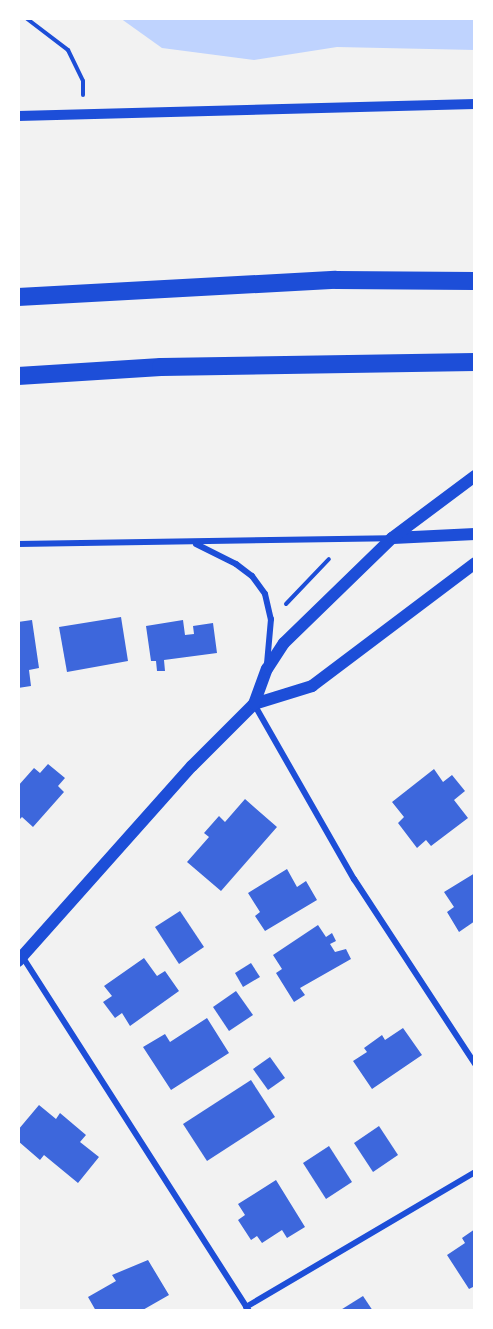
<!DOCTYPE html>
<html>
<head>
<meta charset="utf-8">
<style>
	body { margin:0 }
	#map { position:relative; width:493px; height:1329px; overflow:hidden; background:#f2f2f2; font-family:"DejaVu Sans",sans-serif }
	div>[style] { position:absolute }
	.water>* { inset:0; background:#bfd3fe }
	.building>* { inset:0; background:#3d67dc }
	.path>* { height:4px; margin:-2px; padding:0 2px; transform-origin:2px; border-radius:2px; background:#1d4ed8 }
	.minor>* { height:6px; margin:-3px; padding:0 3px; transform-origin:3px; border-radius:3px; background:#1d4ed8 }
	.tertiary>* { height:10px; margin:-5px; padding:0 5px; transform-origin:5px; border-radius:5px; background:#1d4ed8 }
	.secondary>* { height:12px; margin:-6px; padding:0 6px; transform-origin:6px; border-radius:6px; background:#1d4ed8 }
	.motorway>* { height:18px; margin:-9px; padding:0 9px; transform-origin:9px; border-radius:9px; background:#1d4ed8 }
	span { translate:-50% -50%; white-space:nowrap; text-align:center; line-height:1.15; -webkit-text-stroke:5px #fff; paint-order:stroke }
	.frame { position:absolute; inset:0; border:20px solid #fff; pointer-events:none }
</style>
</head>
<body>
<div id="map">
	<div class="water">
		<i style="clip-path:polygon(120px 18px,475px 18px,475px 50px,337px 47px,254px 60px,162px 48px)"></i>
	</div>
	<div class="building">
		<i style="clip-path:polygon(121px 617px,128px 661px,67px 672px,59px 627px)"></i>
		<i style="clip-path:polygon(32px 620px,39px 668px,29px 670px,31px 686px,18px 688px,18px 622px)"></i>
		<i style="clip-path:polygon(183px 620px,185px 635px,194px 634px,193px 626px,213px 623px,217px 653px,164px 660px,165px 671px,157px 671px,156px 661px,151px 661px,146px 626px)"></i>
		<i style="clip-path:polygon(48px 764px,65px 778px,58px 786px,64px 792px,33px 827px,22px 817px,18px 821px,18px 786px,34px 768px,40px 773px)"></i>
		<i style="clip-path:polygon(434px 769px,443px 782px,452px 775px,465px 791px,454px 800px,468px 818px,431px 846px,426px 840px,417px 848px,398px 823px,404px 817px,392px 802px)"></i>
		<i style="clip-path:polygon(245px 799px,277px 827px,221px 891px,187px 862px,209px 837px,204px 833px,219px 816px,225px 822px)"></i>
		<i style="clip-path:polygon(287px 869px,297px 887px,306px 881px,317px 900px,265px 931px,255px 916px,260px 912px,248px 893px)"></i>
		<i style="clip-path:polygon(475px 873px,475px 921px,459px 932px,447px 912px,454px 907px,444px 892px)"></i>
		<i style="clip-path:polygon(180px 911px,204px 947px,179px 964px,155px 927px)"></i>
		<i style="clip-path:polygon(318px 925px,326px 937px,332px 933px,336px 941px,330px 944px,335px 952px,346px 949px,351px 959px,300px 988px,305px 995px,294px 1002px,276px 973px,282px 969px,273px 955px)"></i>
		<i style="clip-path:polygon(144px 958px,157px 976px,165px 971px,179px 991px,130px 1026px,122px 1013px,115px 1018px,103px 1002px,112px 996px,104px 986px)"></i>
		<i style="clip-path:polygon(251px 963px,260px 977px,243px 987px,235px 973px)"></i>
		<i style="clip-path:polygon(236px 991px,253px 1015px,229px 1031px,213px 1007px)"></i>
		<i style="clip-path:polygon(207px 1018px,229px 1053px,171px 1090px,143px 1047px,165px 1034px,170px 1042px)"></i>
		<i style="clip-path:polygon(403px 1028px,422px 1055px,372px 1089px,353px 1061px,367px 1052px,364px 1048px,382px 1035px,385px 1040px)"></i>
		<i style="clip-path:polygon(270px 1057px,285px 1078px,268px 1090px,253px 1069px)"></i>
		<i style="clip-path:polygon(251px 1080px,275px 1117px,207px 1161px,183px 1124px)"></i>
		<i style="clip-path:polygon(39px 1105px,56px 1119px,60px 1113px,86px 1135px,80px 1142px,99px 1157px,78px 1183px,44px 1155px,40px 1160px,18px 1141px,18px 1130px)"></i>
		<i style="clip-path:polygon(379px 1126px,398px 1155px,373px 1172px,354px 1143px)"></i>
		<i style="clip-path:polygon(329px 1146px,352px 1182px,326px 1199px,303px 1163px)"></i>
		<i style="clip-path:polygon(276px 1180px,305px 1227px,287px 1238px,282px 1230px,262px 1243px,257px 1236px,251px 1240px,238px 1220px,245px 1215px,238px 1204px)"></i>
		<i style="clip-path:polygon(475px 1229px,475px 1286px,469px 1289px,447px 1255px,465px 1243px,462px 1238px)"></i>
		<i style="clip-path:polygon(148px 1260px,169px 1295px,141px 1311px,96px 1311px,88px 1297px,116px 1281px,112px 1275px)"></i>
		<i style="clip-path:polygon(363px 1296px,373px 1311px,339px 1311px)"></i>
	</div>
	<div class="path">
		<i style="left:26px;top:18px;width:53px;rotate:37.3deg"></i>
		<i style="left:68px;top:50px;width:34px;rotate:64deg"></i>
		<i style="left:83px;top:81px;width:14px;rotate:90deg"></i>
		<i style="left:286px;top:604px;width:62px;rotate:-46.3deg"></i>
	</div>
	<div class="minor">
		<i style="left:18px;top:544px;width:371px;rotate:-0.9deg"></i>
		<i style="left:196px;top:544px;width:45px;rotate:26.6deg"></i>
		<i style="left:236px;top:564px;width:20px;rotate:37deg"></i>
		<i style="left:252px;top:576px;width:22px;rotate:54deg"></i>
		<i style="left:265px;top:594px;width:26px;rotate:77deg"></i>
		<i style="left:271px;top:619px;width:45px;rotate:95.1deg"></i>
		<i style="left:254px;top:704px;width:202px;rotate:60.3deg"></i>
		<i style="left:354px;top:879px;width:221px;rotate:56.8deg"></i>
		<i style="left:22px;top:956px;width:421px;rotate:57.4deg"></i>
		<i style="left:246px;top:1307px;width:266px;rotate:-30.5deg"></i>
	</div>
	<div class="tertiary">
		<i style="left:18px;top:116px;width:457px;rotate:-1.5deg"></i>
	</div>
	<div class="secondary">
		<i style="left:393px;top:538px;width:82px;rotate:-2.8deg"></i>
		<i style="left:254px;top:704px;width:61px;rotate:-17.2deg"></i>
		<i style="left:312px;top:686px;width:204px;rotate:-37deg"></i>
		<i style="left:18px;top:961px;width:261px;rotate:-48.3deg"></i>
		<i style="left:192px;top:766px;width:88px;rotate:-45deg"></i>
		<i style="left:254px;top:704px;width:37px;rotate:-70deg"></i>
		<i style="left:267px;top:669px;width:31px;rotate:-57deg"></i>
		<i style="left:284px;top:643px;width:151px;rotate:-44.2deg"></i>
		<i style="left:392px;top:538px;width:104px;rotate:-36.8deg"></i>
	</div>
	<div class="motorway">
		<i style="left:18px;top:297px;width:318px;rotate:-3.1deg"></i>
		<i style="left:336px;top:280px;width:139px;rotate:0.4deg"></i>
		<i style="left:18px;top:376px;width:143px;rotate:-3.6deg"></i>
		<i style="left:161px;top:367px;width:314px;rotate:-0.9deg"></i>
	</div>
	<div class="frame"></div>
</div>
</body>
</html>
